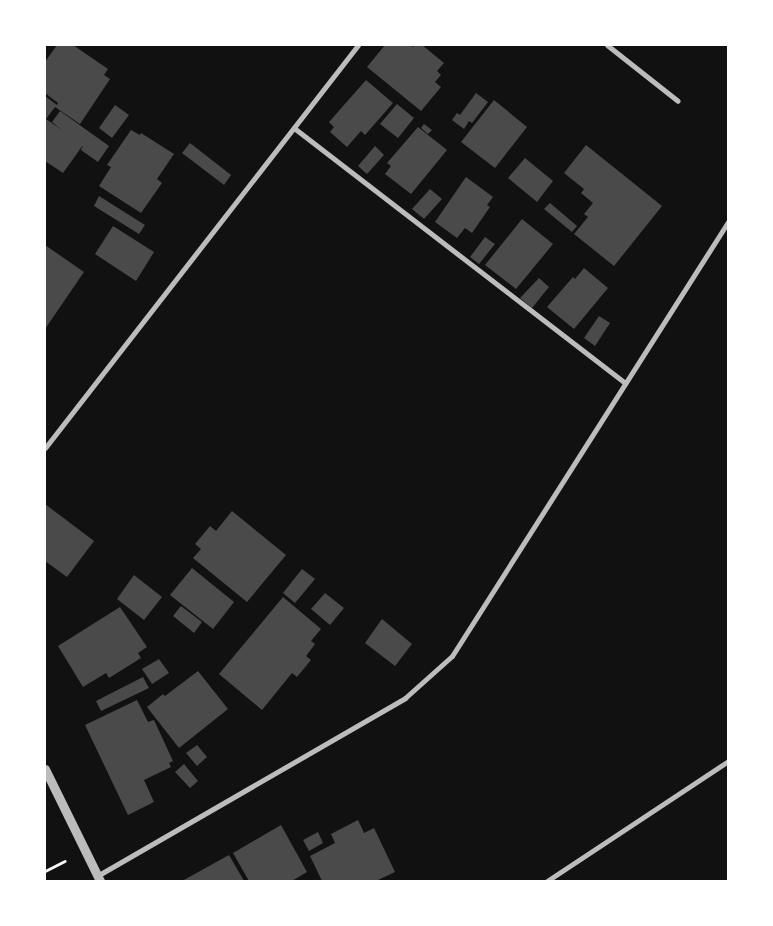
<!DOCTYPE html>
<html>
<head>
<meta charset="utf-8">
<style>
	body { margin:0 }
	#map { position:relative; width:773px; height:926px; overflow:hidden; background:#111; font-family:"Archivo Narrow",sans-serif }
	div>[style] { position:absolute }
	.building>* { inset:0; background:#4a4a4a }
	.path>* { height:3px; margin:-1.5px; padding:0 1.5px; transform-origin:1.5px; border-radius:1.5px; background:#f5f5f5 }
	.minor>* { height:5px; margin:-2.5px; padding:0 2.5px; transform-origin:2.5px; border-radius:2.5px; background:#bcbcbc }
	.tertiary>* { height:9px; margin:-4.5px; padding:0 4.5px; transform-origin:4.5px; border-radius:4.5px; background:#bcbcbc }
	span { translate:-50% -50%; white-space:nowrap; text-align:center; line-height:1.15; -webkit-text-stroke:4px #fff; paint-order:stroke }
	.frame { position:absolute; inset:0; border:46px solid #fff; pointer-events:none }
</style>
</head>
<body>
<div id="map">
	<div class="building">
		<i style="clip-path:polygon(57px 45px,73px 45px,108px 69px,104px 75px,110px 79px,80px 124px,55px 107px,46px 119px,62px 130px,52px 122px,60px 111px,109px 146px,98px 162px,81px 150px,83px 145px,63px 173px,45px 161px,45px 96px,57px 105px,58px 103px,45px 93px,45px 62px)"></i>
		<i style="clip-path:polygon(385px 45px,410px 45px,413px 47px,415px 45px,422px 45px,444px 63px,437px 71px,441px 75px,435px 82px,441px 87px,421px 111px,367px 67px)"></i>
		<i style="clip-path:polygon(366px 80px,393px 103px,365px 135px,361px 131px,347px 147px,330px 132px,334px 127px,329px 122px)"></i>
		<i style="clip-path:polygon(476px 93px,488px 102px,472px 123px,469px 121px,464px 129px,452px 120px,457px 113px,460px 115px)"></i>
		<i style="clip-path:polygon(494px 100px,527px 127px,495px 168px,461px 142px)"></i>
		<i style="clip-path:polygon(397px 104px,414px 118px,398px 138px,380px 124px)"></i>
		<i style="clip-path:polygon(115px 105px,129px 115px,112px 138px,99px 128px)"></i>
		<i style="clip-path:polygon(424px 124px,432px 130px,428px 134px,421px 128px)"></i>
		<i style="clip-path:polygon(418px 127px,447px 150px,411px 194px,385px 174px,391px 166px,387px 163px)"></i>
		<i style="clip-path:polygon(131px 130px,140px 135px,141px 133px,174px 154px,157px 179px,162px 183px,141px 213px,99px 186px,111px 167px,107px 165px)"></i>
		<i style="clip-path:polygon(190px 143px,231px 175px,224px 185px,182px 153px)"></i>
		<i style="clip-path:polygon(586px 145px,662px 206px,614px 266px,574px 234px,588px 217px,584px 214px,593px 203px,581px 193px,584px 189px,564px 173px)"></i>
		<i style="clip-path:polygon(375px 146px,384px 155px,367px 174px,358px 166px)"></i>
		<i style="clip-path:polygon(525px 158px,553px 181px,537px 202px,508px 178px)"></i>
		<i style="clip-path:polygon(466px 177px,493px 197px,487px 205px,490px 207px,472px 233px,465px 228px,457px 238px,435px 222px)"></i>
		<i style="clip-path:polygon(430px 189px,442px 199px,424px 219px,412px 209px)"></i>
		<i style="clip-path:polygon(99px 196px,145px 225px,139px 234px,94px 206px)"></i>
		<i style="clip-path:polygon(550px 203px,577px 226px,572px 232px,544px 209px)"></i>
		<i style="clip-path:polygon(522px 219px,553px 244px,516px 289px,485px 265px)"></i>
		<i style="clip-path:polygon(113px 226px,154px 252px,136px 281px,95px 254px)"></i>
		<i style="clip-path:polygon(485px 237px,495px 244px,479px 264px,470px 257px)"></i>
		<i style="clip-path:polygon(45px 245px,84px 272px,45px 329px)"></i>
		<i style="clip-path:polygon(584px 268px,608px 288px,574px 329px,547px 307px,573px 277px,575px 279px)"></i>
		<i style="clip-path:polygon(539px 278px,549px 287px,532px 308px,520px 298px)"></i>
		<i style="clip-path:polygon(599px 316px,610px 323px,595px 346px,584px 338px)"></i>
		<i style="clip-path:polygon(45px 504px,94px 541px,67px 577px,45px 561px)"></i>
		<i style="clip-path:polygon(232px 511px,286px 555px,247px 602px,193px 558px,201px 549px,195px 544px,210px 526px,216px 531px)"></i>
		<i style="clip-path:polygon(192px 568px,234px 602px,213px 629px,170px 595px)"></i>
		<i style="clip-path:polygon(302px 569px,315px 579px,295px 603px,283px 593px)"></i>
		<i style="clip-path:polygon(134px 575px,162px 597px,144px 620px,117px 599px)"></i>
		<i style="clip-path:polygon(325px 593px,344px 608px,330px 625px,311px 609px)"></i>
		<i style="clip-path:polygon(283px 597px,321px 629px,311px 641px,315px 644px,306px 656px,311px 660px,297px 677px,292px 673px,262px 710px,219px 674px)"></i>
		<i style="clip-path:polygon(181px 606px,202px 622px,194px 633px,173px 616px)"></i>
		<i style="clip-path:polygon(120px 607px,147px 647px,138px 653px,141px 658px,109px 678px,106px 673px,83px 687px,58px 646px)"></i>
		<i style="clip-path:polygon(382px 619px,412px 644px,395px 666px,365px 643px)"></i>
		<i style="clip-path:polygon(159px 659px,169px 673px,152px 684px,142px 669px)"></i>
		<i style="clip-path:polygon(198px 671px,228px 709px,179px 748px,147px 707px,163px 694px,165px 696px)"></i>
		<i style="clip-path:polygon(143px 677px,149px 688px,101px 711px,96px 701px)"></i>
		<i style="clip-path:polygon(137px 700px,148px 722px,154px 720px,173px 761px,169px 763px,171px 767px,144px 780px,154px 802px,128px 815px,85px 725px)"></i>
		<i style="clip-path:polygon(197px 745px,207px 757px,197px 766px,186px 753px)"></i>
		<i style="clip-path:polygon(184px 764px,198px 781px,190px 788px,175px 772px)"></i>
		<i style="clip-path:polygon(358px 820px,364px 833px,374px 828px,395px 872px,376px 881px,322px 881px,310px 856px,335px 843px,331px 834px)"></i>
		<i style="clip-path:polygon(281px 825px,307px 872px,292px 881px,249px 881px,233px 853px)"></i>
		<i style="clip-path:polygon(318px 832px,323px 843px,309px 851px,303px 840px)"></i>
		<i style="clip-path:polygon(229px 855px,244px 881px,182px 881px)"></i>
	</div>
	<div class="path">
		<i style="left:45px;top:871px;width:22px;rotate:-27deg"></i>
	</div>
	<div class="minor">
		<i style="left:607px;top:45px;width:90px;rotate:38.3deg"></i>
		<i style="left:294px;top:128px;width:418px;rotate:37.6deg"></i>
		<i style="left:45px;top:448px;width:510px;rotate:-52.16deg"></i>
		<i style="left:97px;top:876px;width:356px;rotate:-30deg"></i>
		<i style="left:405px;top:698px;width:63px;rotate:-41.8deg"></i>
		<i style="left:452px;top:656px;width:514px;rotate:-57.55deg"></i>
		<i style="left:547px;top:881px;width:217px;rotate:-33.5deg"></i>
	</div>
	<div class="tertiary">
		<i style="left:45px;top:769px;width:125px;rotate:63.8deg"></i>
	</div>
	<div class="frame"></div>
</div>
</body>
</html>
